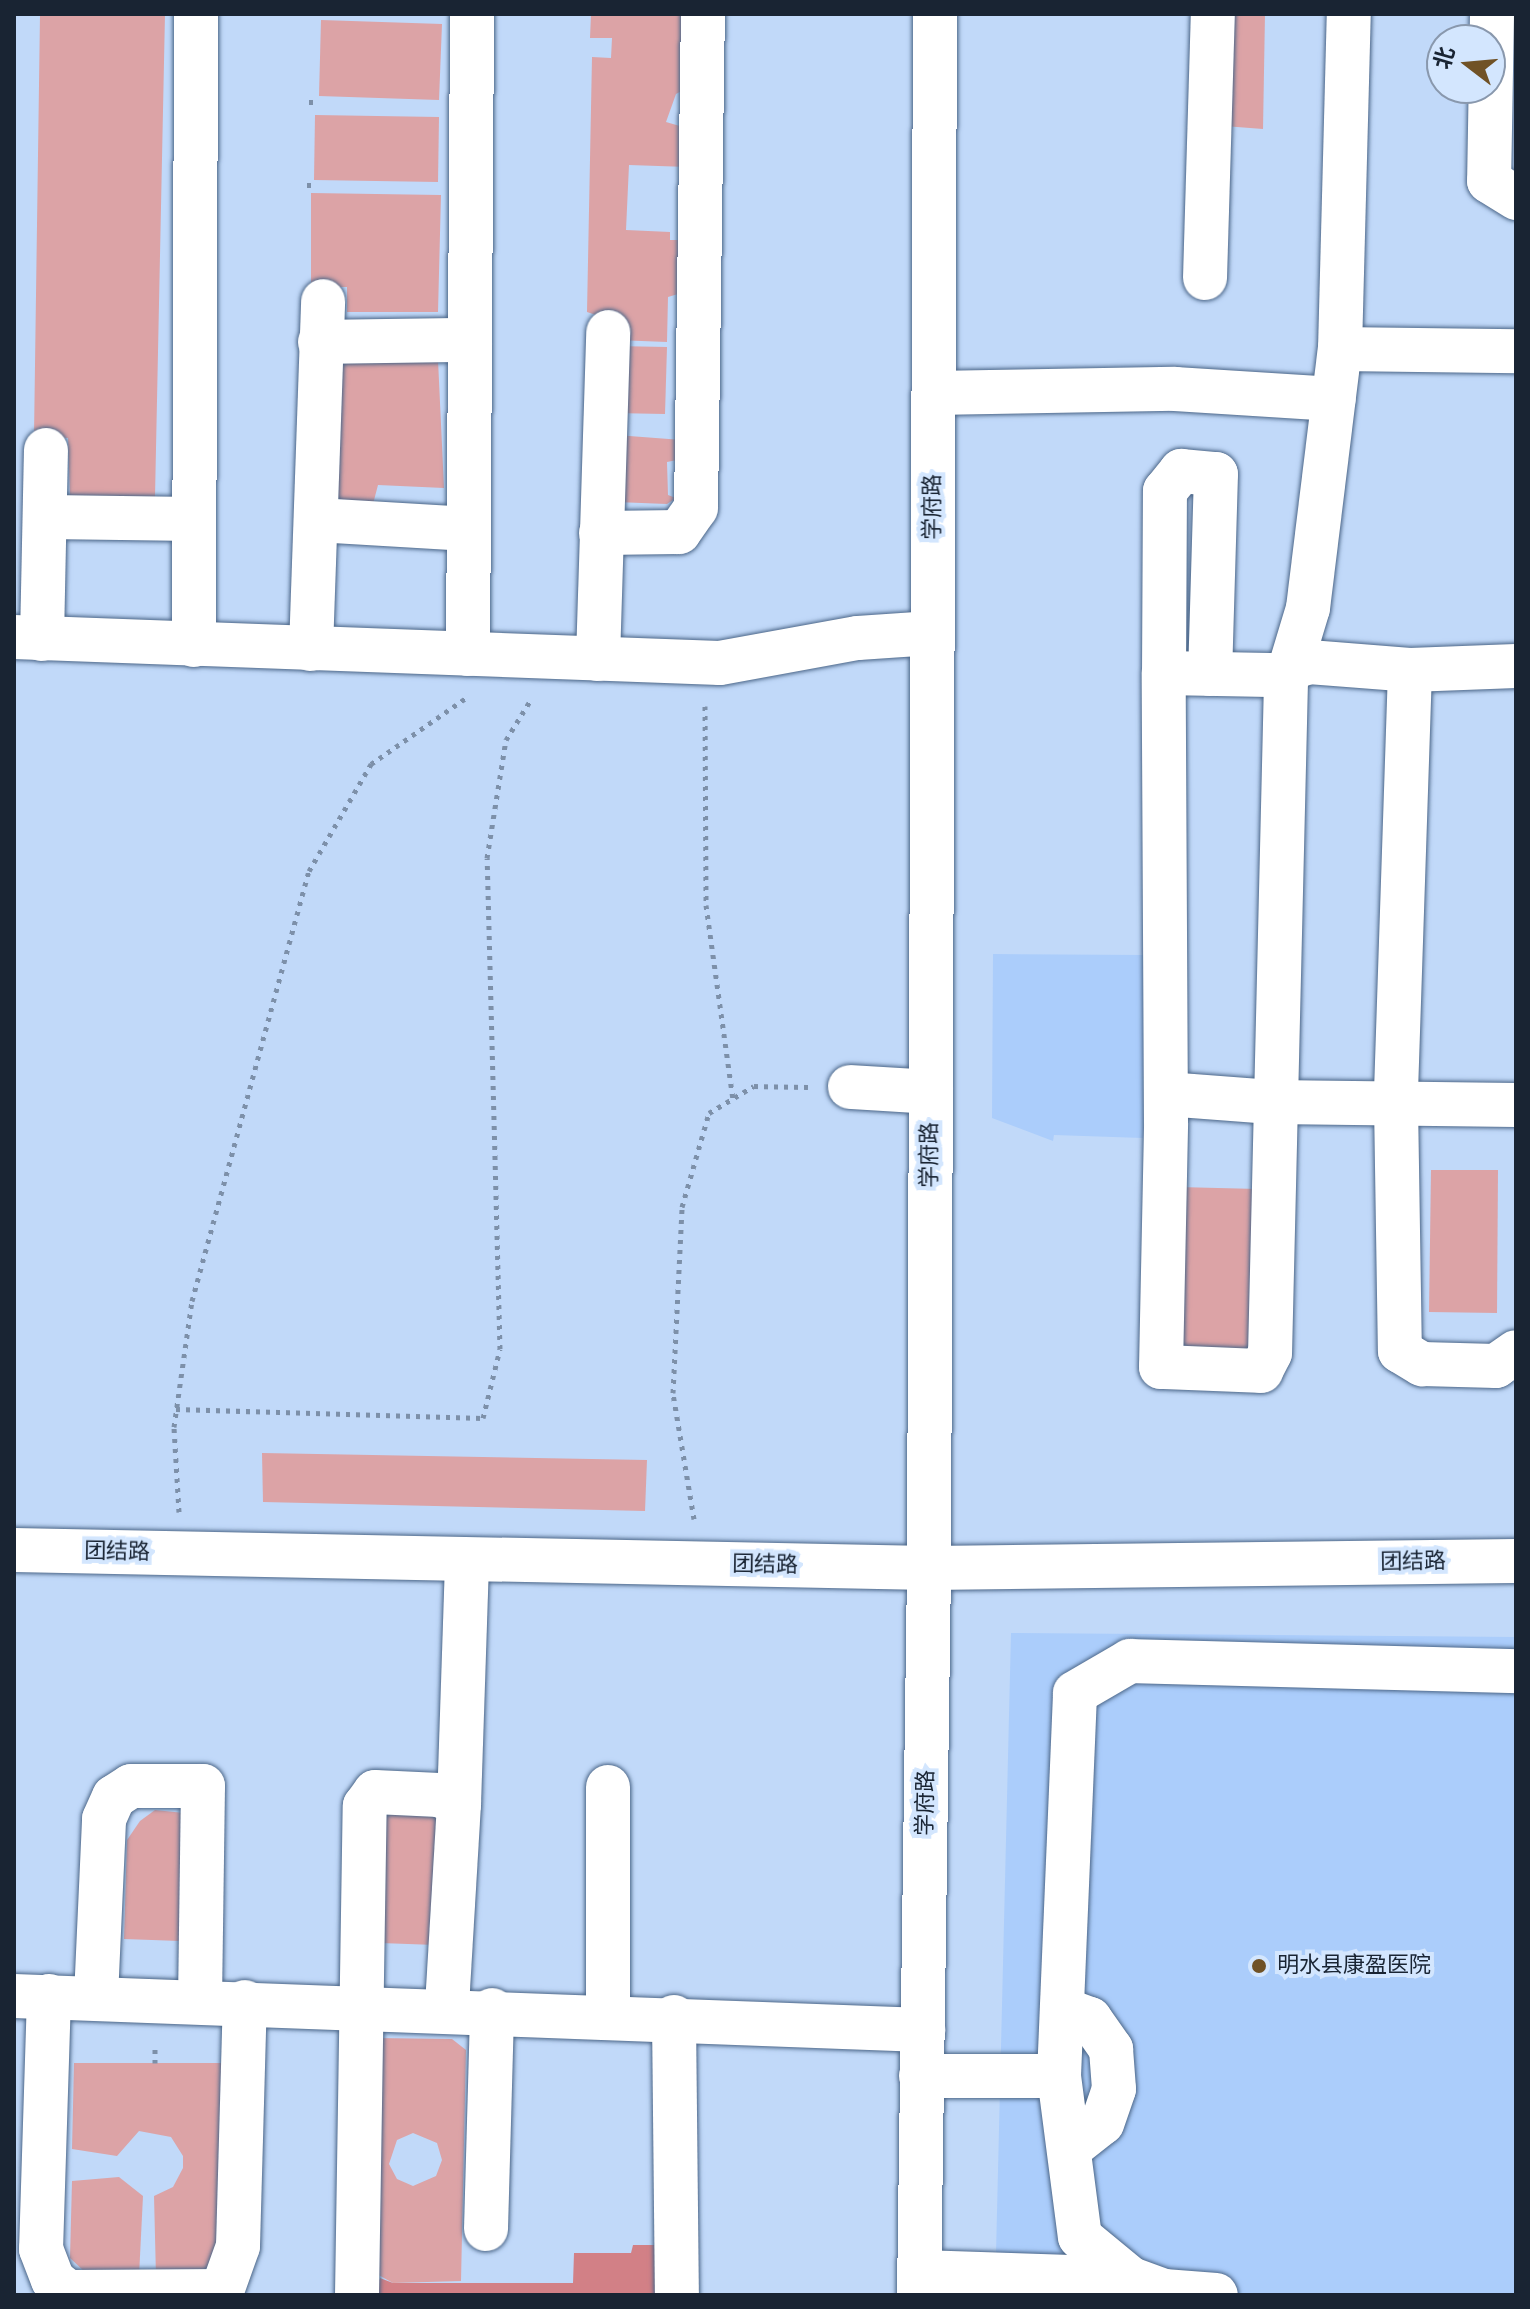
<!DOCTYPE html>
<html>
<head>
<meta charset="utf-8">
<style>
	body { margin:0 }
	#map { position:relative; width:1530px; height:2309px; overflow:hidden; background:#c1d9f9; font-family:"Alegreya Sans","Noto Sans SC",sans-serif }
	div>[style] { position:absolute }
	.built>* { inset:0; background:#abcdfb }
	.green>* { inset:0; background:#dca3a6 }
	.forest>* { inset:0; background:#d28086 }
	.path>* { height:5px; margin-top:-2.5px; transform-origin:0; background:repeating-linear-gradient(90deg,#7d90a9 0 4px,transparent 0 10px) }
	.roads { filter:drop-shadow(0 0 2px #4b6688) drop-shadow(0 0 2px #4b6688) }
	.minor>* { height:44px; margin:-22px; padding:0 22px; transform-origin:22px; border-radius:22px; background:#fff }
	.dots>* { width:22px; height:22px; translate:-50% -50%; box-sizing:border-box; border:4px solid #d3e6fe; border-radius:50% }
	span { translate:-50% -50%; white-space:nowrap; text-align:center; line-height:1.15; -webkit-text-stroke:8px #d3e6fe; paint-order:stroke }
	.street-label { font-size:22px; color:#192433 }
	.poi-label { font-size:22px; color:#192433 }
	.left { translate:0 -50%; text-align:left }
	.frame { position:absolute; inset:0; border:16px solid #192433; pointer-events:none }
	.north { position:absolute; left:1426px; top:24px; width:80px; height:80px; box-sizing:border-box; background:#d3e6fe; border:2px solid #8998ad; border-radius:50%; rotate:286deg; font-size:22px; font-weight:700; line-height:32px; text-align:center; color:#192433 }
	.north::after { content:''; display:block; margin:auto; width:28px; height:36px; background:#705226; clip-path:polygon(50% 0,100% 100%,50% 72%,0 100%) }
</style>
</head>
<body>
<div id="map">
	<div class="built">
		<i style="clip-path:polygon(993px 954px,1144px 955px,1143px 1138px,1054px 1135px,1053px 1141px,992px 1118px)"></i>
		<i style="clip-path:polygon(1011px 1633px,1516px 1637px,1516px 2295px,995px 2295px)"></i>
	</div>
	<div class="green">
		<i style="clip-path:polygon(40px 14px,165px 14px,155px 497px,70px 496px,68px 438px,34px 435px)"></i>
		<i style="clip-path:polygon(591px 14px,689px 14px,687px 88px,676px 94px,666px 122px,690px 129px,688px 167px,629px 165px,626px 230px,670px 232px,670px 240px,687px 240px,678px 294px,668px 297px,667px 342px,616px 340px,608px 319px,587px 312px,592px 57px,611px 58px,612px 38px,590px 38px)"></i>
		<i style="clip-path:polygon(1226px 14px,1265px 14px,1263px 129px,1224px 126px)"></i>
		<i style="clip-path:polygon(321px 20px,442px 24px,439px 100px,319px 96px)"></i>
		<i style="clip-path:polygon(315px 115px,439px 117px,438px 182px,314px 180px)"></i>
		<i style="clip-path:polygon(311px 193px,441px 195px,438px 312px,347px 312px,347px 287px,311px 287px)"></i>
		<i style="clip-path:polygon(615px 346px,667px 347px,665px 414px,613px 413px)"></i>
		<i style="clip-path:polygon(338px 359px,438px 360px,444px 488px,378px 485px,373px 504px,336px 504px)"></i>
		<i style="clip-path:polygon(616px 435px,682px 440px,682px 459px,667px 462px,668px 495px,676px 498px,667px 504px,616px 502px)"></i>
		<i style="clip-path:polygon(1431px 1170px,1498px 1170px,1497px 1313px,1429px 1312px)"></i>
		<i style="clip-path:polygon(1178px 1187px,1258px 1189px,1253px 1361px,1173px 1359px)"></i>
		<i style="clip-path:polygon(262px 1453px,647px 1460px,645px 1511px,263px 1502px)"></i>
		<i style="clip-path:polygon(155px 1810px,184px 1813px,180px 1941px,124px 1939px,127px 1840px,140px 1821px)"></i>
		<i style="clip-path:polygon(385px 1811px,440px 1813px,436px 1945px,380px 1943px)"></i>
		<i style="clip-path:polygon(evenodd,375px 2038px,452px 2039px,466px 2050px,461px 2281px,393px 2283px,373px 2272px,375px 2038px,413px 2133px,437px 2143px,442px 2160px,436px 2176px,413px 2186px,397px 2179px,389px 2164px,397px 2140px,413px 2133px)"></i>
		<i style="clip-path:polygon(74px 2063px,229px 2063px,226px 2240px,204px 2277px,156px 2277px,154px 2196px,173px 2187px,183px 2168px,183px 2156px,171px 2137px,139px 2131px,117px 2156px,72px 2149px)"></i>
		<i style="clip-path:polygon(119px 2177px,143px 2196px,139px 2276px,85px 2272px,70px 2258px,72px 2181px)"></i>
	</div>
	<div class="forest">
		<i style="clip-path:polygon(633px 2245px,669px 2245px,669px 2295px,373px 2295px,380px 2278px,393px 2283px,573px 2283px,574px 2253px,631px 2253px)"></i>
	</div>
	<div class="path">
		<i style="left:309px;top:102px;width:9px"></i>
		<i style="left:307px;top:185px;width:8px"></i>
		<i style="left:705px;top:706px;width:199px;rotate:89.7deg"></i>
		<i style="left:706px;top:905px;width:196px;rotate:82.1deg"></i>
		<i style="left:176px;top:1409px;width:307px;rotate:1.7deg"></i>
		<i style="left:483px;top:1418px;width:71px;rotate:-76.2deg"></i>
		<i style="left:500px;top:1349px;width:491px;rotate:-91.5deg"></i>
		<i style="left:487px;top:858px;width:120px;rotate:-80.9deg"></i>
		<i style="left:506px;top:740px;width:46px;rotate:-58.4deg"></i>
		<i style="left:179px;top:1512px;width:85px;rotate:-93.4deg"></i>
		<i style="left:174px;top:1427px;width:127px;rotate:-81.9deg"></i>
		<i style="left:192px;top:1301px;width:446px;rotate:-74.8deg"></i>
		<i style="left:309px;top:871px;width:124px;rotate:-59.9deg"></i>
		<i style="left:371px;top:764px;width:116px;rotate:-34.8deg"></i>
		<i style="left:694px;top:1519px;width:128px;rotate:-99.5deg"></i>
		<i style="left:673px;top:1393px;width:186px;rotate:-87.2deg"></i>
		<i style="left:682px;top:1207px;width:98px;rotate:-74deg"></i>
		<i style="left:709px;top:1113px;width:52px;rotate:-31deg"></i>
		<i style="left:754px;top:1086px;width:54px;rotate:1.1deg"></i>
		<i style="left:155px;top:2063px;width:19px;rotate:-90deg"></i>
	</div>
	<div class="roads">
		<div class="minor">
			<i style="left:1492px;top:14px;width:167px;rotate:91deg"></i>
			<i style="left:1489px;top:181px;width:32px;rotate:32deg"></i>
			<i style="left:1205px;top:278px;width:264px;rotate:-88.3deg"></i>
			<i style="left:320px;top:342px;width:150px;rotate:-0.8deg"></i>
			<i style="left:1340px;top:349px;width:176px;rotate:0.7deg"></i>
			<i style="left:934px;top:393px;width:241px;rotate:-1deg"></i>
			<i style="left:1175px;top:389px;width:159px;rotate:3.6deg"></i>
			<i style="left:48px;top:517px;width:146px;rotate:0.8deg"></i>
			<i style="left:317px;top:520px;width:152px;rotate:3.4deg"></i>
			<i style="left:601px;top:533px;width:78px;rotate:-0.7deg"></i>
			<i style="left:679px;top:532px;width:29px;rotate:-55deg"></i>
			<i style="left:696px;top:508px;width:494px;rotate:-89.2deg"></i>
			<i style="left:14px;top:637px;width:706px;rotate:2.11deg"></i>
			<i style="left:720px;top:663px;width:140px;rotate:-10.3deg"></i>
			<i style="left:858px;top:638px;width:74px;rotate:-3.9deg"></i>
			<i style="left:42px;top:639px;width:189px;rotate:-88.8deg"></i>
			<i style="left:194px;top:645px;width:631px;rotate:-89.82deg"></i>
			<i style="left:311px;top:649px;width:348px;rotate:-88deg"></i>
			<i style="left:468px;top:654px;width:640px;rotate:-89.64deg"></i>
			<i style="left:598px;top:659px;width:327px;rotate:-88.2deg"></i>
			<i style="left:1291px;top:668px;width:19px;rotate:-18deg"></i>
			<i style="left:1309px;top:662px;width:101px;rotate:4.5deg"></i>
			<i style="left:1410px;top:670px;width:106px;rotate:-2.2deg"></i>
			<i style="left:1410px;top:670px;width:433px;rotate:91.9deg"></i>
			<i style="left:1396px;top:1103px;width:248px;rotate:89.1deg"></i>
			<i style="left:1400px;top:1351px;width:26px;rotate:31deg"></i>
			<i style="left:1422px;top:1364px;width:74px;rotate:1.5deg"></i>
			<i style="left:1496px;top:1366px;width:24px;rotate:-35deg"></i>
			<i style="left:1164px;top:673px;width:106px;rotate:1.1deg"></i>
			<i style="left:1270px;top:675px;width:17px;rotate:21deg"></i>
			<i style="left:1286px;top:681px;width:672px;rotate:91.36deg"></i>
			<i style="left:1270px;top:1353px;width:20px;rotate:117deg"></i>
			<i style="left:1261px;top:1371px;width:100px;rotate:-177.7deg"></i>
			<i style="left:1161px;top:1367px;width:244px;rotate:-88.8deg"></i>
			<i style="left:1166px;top:1123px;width:450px;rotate:-90.3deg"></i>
			<i style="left:1164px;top:673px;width:182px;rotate:-89.7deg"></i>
			<i style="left:1165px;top:491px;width:26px;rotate:-51deg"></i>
			<i style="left:1181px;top:471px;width:35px;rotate:5deg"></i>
			<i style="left:1216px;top:474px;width:200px;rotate:91.7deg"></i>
			<i style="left:1286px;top:681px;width:76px;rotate:-73.2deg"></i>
			<i style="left:1308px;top:608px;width:261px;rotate:-83deg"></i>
			<i style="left:1340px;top:349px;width:335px;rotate:-88.5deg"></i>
			<i style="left:850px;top:1087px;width:81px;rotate:3.5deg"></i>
			<i style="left:1166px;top:1094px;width:106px;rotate:4.3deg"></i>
			<i style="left:1272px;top:1102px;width:244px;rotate:0.7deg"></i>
			<i style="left:14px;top:1550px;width:915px;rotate:1.13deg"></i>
			<i style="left:929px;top:1568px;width:587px;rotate:-0.68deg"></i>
			<i style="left:459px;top:1804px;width:244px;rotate:-88.1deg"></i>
			<i style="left:14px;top:1996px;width:910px;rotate:2.14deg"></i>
			<i style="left:49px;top:1996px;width:253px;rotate:91.8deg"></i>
			<i style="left:41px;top:2249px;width:33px;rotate:69deg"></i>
			<i style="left:53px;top:2280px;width:19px;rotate:39deg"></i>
			<i style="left:68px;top:2292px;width:154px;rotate:-0.4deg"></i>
			<i style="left:222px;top:2291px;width:48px;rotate:-70.4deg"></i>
			<i style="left:238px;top:2246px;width:244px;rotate:-88.4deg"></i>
			<i style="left:96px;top:1997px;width:178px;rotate:-87.4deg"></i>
			<i style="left:104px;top:1819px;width:24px;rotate:-66deg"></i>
			<i style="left:114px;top:1797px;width:20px;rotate:-33deg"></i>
			<i style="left:131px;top:1786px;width:72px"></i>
			<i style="left:203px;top:1786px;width:214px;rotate:90.8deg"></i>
			<i style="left:1062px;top:2009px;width:30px;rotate:20deg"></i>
			<i style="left:1090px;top:2019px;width:37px;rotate:55deg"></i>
			<i style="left:1111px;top:2049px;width:40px;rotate:85.7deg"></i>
			<i style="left:1114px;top:2089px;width:36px;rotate:109deg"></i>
			<i style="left:1102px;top:2123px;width:42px;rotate:141.8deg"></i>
			<i style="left:608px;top:2014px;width:227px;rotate:-90deg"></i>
			<i style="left:674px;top:2017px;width:278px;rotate:89.4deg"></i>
			<i style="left:921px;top:2076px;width:138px"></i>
			<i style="left:1059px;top:2076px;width:162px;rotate:82.6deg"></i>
			<i style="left:1080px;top:2237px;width:66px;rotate:39.5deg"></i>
			<i style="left:1059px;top:2076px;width:383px;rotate:-87.6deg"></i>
			<i style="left:1075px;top:1693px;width:64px;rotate:-30.2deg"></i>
			<i style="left:1130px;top:1661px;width:386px;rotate:1.5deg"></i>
			<i style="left:486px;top:2229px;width:219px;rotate:-88.4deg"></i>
			<i style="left:920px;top:2272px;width:211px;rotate:1.9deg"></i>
			<i style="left:1131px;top:2279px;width:35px;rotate:20deg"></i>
			<i style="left:1164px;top:2291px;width:52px;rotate:4.4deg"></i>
			<i style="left:357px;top:2295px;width:489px;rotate:-89.1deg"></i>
			<i style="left:365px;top:1806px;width:17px;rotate:-54deg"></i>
			<i style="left:375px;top:1792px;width:64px;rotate:2.7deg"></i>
			<i style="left:439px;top:1795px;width:22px;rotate:24deg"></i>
			<i style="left:459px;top:1804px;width:205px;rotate:93.4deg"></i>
			<i style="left:919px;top:2295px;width:727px;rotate:-89.21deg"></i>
			<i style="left:929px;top:1568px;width:1554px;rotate:-89.78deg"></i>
		</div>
	</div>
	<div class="dots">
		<i style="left:1259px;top:1966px;background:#705226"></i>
	</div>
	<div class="street-label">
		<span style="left:933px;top:507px;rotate:-90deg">学府路</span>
		<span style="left:930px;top:1155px;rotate:-90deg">学府路</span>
		<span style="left:117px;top:1552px;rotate:1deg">团结路</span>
		<span style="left:1413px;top:1562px;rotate:-1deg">团结路</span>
		<span style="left:765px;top:1565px;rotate:1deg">团结路</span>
		<span style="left:926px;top:1803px;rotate:-89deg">学府路</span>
	</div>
	<div class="poi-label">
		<span class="left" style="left:1277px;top:1966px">明水县康盈医院</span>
	</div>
	<div class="frame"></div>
	<div class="north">北</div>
</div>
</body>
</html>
